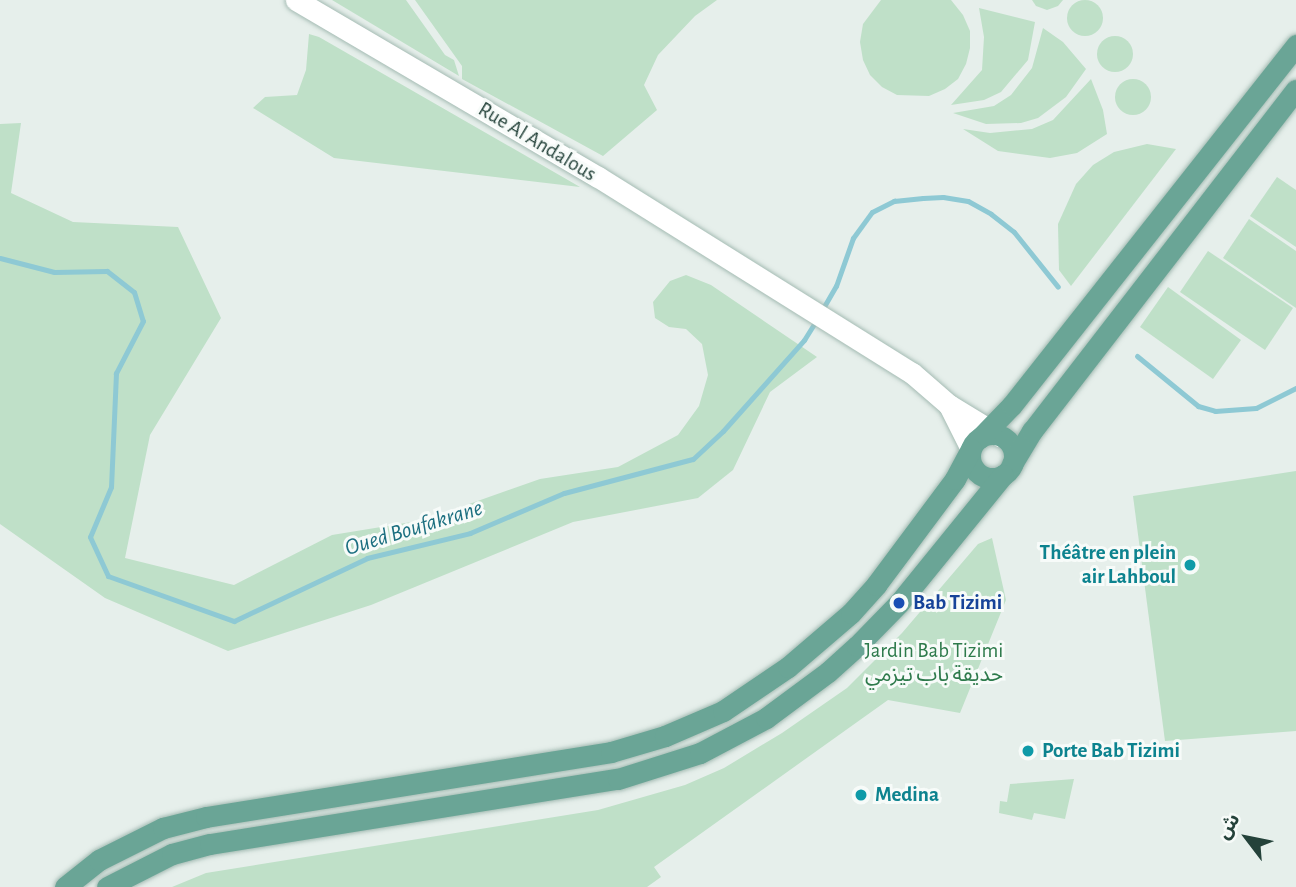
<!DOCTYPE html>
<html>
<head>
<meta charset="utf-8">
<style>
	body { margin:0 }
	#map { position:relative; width:1296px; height:887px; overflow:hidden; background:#e6efeb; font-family:"Alegreya Sans","Noto Sans Arabic",sans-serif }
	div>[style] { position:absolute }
	.green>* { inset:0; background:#bfe0c8 }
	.round { border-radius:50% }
	.stream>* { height:5px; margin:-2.5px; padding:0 2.5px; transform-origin:2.5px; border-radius:2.5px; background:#8ec9d4 }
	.roads { filter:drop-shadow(0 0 2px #a4bbb3) drop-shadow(0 0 2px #a4bbb3) }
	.secondary>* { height:21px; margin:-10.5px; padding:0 10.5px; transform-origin:10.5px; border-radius:10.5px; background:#fff }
	.primary>* { height:21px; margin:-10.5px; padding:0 10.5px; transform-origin:10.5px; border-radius:10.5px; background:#6aa596 }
	.primary>.ring { margin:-10.5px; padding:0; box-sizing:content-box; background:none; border:21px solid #6aa596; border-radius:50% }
	.dots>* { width:19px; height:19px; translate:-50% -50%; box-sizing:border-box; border:4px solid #f7fbf9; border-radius:50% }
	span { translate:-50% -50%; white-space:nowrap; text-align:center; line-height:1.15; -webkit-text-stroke:6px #f7fbf9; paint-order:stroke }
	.street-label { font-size:21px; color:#24423a }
	.culture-label { font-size:21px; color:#0d838f; font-weight:700 }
	.right { translate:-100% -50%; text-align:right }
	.left { translate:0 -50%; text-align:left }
	.transit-label { font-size:21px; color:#164399; font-weight:700 }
	.park-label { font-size:21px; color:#2d7a4b }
	.water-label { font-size:23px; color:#1c6f80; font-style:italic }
	.north { position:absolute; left:1212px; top:803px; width:70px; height:70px; -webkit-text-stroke:5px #f7fbf9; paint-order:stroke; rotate:302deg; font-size:19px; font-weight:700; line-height:28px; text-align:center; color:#24423a }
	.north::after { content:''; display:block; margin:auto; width:24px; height:32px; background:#24423a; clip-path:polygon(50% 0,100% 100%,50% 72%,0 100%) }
</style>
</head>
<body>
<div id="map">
	<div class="green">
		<i class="round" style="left:1067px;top:0;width:36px;height:36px"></i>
		<i style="clip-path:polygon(332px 0,406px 0,445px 55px,454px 60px,459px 76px)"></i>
		<i style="clip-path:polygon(415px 0,717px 0,695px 16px,658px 55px,644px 85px,657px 110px,603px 156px,462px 79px,462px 66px)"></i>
		<i style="clip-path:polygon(881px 0,951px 0,963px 15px,970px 31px,970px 48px,966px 64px,958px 79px,945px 89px,929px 96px,897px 95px,882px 87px,870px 75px,863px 60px,860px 42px,863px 24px)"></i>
		<i style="clip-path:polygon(1032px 0,1063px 0,1058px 6px,1047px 10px,1036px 6px)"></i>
		<i style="clip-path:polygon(979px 8px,1035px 22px,1028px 60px,1001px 92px,984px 100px,951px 105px,982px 70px,984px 37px)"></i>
		<i style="clip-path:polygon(1043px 28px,1063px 42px,1086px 69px,1066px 97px,1038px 118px,1021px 123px,986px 124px,953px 113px,994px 106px,1011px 95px,1032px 68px)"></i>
		<i style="clip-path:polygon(309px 34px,319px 37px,580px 187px,334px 158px,253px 108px,265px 97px,297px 95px,306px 70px)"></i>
		<i class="round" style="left:1097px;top:36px;width:36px;height:36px"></i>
		<i class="round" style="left:1115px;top:79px;width:36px;height:36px"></i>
		<i style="clip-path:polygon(1091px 79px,1103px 110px,1107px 134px,1077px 153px,1050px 158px,998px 151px,963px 129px,990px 133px,1032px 129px,1053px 120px)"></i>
		<i style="clip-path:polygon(21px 123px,11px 193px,73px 222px,178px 227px,221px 318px,150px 435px,125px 558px,234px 585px,332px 535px,424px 520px,540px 479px,618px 467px,678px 435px,699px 406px,708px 375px,702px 344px,686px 329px,669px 327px,655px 318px,653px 302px,670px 281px,686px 275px,711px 285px,817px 357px,770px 392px,733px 470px,698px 498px,573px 522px,371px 605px,228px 651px,105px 598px,0 524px,0 124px)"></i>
		<i style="clip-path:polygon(1147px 144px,1176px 149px,1071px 286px,1059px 270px,1058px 224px,1076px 184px,1093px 165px,1114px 152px)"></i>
		<i style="clip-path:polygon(1277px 177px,1296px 190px,1296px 247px,1250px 216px)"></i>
		<i style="clip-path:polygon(1249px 219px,1296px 251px,1296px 308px,1223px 258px)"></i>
		<i style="clip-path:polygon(1208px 251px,1293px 308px,1265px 350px,1180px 292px)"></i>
		<i style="clip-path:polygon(1168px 287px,1241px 340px,1213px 379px,1140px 327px)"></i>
		<i style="clip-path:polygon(1296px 471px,1296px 731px,1165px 741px,1133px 496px)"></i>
		<i style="clip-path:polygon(992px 538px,1006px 600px,960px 713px,888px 700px,654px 867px,661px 877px,647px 887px,172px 887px,206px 873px,598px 810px,685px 785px,724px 768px,782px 733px,847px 688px,902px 633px,978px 544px)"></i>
		<i style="clip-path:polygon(1074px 779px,1065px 819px,1034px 813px,1032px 820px,999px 813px,1000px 801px,1007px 802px,1010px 784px)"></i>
	</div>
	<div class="stream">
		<i style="left:0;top:258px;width:56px;rotate:14.5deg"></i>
		<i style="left:54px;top:272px;width:53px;rotate:-1.1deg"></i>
		<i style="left:107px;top:271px;width:34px;rotate:38deg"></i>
		<i style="left:134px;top:292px;width:30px;rotate:73deg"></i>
		<i style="left:143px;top:321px;width:59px;rotate:117.4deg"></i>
		<i style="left:116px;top:373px;width:114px;rotate:92.5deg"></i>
		<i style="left:111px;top:487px;width:54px;rotate:112.8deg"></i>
		<i style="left:90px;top:537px;width:43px;rotate:65.2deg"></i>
		<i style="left:108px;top:576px;width:134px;rotate:19.7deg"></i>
		<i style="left:234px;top:621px;width:147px;rotate:-25.3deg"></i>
		<i style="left:367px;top:558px;width:106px;rotate:-13.6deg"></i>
		<i style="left:470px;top:533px;width:102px;rotate:-23.1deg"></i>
		<i style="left:564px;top:493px;width:133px;rotate:-14.8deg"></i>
		<i style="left:693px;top:459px;width:41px;rotate:-43deg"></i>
		<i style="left:723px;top:431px;width:122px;rotate:-48.3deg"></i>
		<i style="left:804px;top:340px;width:25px;rotate:-58deg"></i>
		<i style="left:822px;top:310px;width:28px;rotate:-60deg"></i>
		<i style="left:836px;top:286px;width:51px;rotate:-70.5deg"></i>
		<i style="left:853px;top:238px;width:32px;rotate:-54deg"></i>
		<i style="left:872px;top:212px;width:25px;rotate:-27deg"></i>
		<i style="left:894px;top:201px;width:29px;rotate:-6deg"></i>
		<i style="left:923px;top:198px;width:20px;rotate:-3deg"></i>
		<i style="left:943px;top:197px;width:25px;rotate:9deg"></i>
		<i style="left:968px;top:201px;width:26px;rotate:29deg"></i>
		<i style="left:991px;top:214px;width:29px;rotate:38deg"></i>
		<i style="left:1014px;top:232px;width:70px;rotate:51.3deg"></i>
		<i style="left:1137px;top:356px;width:79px;rotate:39.3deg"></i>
		<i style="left:1198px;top:406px;width:18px;rotate:16deg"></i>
		<i style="left:1215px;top:411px;width:41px;rotate:-4.2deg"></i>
		<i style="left:1256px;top:408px;width:45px;rotate:-26.6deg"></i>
	</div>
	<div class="roads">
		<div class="secondary">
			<i style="left:296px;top:0;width:350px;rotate:30.4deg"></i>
			<i style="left:598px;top:177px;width:370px;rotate:32deg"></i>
			<i style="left:912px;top:373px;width:49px;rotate:40.9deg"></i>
			<i style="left:971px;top:449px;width:49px;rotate:-116.6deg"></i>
			<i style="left:949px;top:405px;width:60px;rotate:31.3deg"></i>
		</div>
		<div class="primary">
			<i class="ring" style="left:970px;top:434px;width:23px;height:23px"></i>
			<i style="left:980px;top:438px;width:46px;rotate:-45.9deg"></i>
			<i style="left:1012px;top:405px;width:459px;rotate:-51.7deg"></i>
			<i style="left:1012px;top:464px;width:39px;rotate:-59deg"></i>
			<i style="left:1032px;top:431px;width:431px;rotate:-52.3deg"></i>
			<i style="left:65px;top:887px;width:43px;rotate:-38.5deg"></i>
			<i style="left:99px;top:860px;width:72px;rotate:-26.6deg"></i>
			<i style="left:163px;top:828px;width:44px;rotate:-14.3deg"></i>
			<i style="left:206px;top:817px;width:410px;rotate:-9.1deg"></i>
			<i style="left:611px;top:752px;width:56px;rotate:-16.5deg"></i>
			<i style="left:665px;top:736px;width:63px;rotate:-23.3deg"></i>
			<i style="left:723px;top:711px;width:78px;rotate:-34.1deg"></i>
			<i style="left:788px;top:667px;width:83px;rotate:-40.6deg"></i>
			<i style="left:851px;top:613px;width:38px;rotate:-48deg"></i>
			<i style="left:876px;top:585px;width:132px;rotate:-53.3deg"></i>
			<i style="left:955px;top:479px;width:34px;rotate:-62deg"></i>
			<i style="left:107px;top:887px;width:73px;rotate:-26.9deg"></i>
			<i style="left:172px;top:854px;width:39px;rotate:-15deg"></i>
			<i style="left:210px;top:844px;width:413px;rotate:-9.1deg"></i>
			<i style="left:618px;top:779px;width:86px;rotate:-17.6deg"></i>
			<i style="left:700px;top:753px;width:75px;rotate:-27.9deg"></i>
			<i style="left:766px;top:718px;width:77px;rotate:-36.6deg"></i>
			<i style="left:828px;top:672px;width:39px;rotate:-42deg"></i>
			<i style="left:857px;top:646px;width:60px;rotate:-45.7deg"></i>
			<i style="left:899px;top:603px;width:165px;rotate:-50.9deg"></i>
		</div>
	</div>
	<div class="dots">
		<i style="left:1190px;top:565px;background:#0f9aa8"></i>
		<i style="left:899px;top:603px;background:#1a4fb4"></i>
		<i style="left:1028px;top:751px;background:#0f9aa8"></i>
		<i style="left:861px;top:795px;background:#0f9aa8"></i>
	</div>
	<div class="street-label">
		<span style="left:537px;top:142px;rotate:31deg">Rue Al Andalous</span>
	</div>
	<div class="culture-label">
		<span class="right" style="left:1176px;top:565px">Théâtre en plein<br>air Lahboul</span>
		<span class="left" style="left:1042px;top:751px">Porte Bab Tizimi</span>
		<span class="left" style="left:875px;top:795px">Medina</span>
	</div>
	<div class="transit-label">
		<span class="left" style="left:913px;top:603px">Bab Tizimi</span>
	</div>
	<div class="park-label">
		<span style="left:934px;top:663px">Jardin Bab Tizimi<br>حديقة باب تيزمي</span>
	</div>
	<div class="water-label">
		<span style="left:414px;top:529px;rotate:-17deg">Oued Boufakrane</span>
	</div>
	<div class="north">ش</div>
</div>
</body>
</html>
